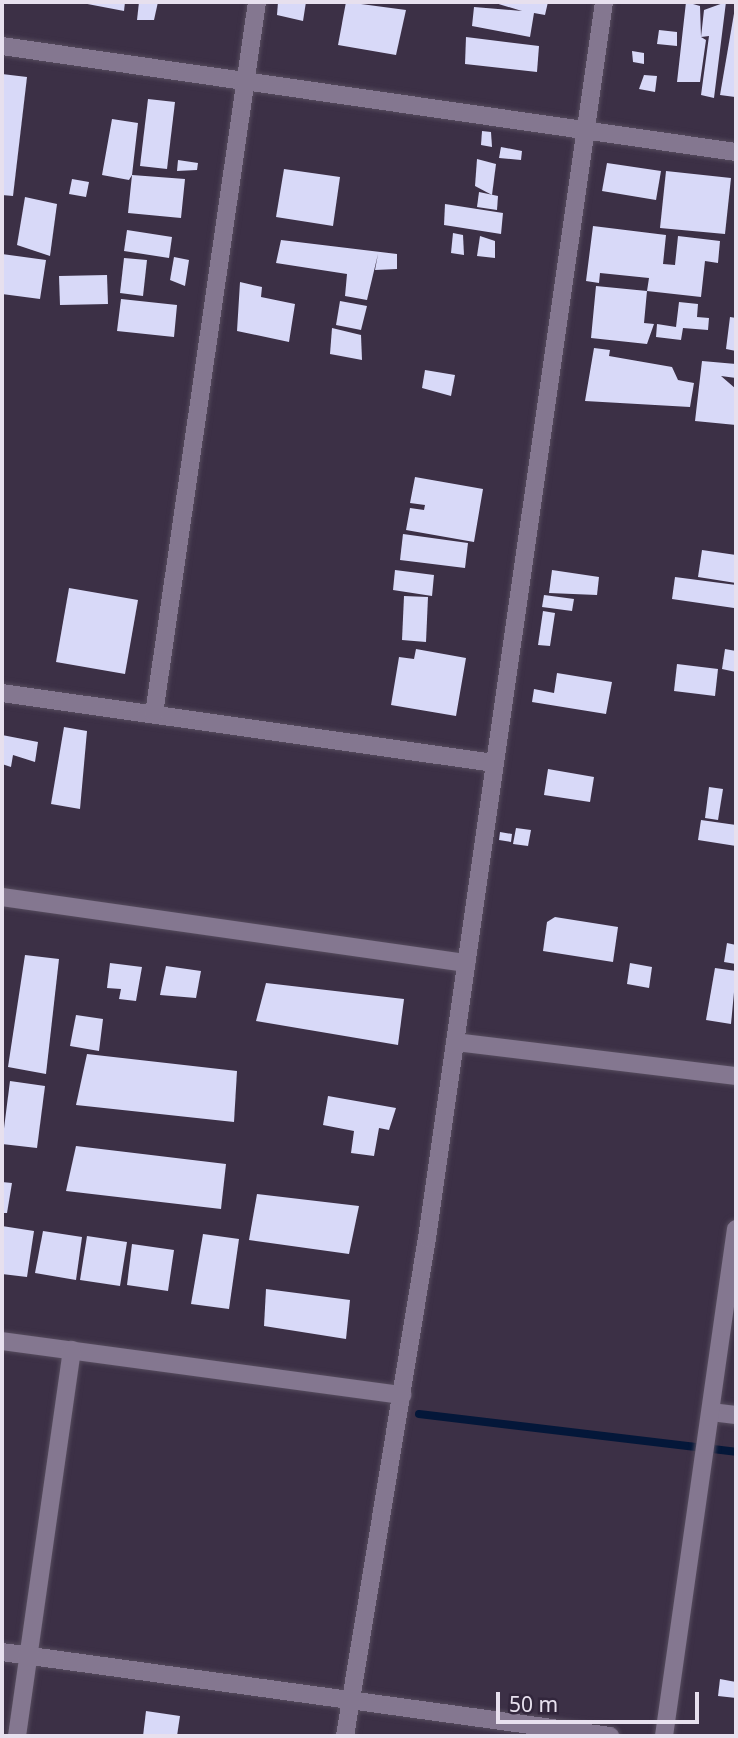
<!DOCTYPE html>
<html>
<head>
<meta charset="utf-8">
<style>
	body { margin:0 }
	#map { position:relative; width:738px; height:1738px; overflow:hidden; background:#3c3046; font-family:"Noto Sans",sans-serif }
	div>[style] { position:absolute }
	.stream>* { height:8px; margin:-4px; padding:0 4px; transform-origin:4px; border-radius:4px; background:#041739 }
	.building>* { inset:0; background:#d8d9f8 }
	.roads { filter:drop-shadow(0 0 2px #564c5e) drop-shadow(0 0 2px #564c5e) }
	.minor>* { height:18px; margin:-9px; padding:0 9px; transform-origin:9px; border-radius:9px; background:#847790 }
	.tertiary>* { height:18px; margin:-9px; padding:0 9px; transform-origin:9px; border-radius:9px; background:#847790 }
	span { translate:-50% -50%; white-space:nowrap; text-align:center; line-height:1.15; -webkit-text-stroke:7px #32263c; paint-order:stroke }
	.frame { position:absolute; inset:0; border:4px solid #e7e0ee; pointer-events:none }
	.scale { position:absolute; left:496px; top:1692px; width:203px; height:32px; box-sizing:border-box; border:4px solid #e7e0ee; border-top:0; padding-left:9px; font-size:21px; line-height:24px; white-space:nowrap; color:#e7e0ee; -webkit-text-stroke:5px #32263c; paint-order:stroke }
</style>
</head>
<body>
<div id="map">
	<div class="stream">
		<i style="left:419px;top:1414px;width:319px;rotate:6.8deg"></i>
	</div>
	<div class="building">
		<i style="clip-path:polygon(77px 2px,125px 2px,124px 11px)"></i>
		<i style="clip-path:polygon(139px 2px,158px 2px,154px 20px,137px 20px)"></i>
		<i style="clip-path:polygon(278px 2px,306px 2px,303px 21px,277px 15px)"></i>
		<i style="clip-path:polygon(346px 2px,406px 10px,396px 55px,338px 45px)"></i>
		<i style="clip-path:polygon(492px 2px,548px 2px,545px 15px,534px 13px,530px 37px,472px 26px,474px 7px,522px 11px)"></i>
		<i style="clip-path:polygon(686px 2px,700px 6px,701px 37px,704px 10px,726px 2px,714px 98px,701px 95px,709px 36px,701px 37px,706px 40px,700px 82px,677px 82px)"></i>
		<i style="clip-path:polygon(736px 2px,736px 88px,735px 97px,720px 95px)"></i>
		<i style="clip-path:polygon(659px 30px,677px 32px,677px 46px,657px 44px)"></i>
		<i style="clip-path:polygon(466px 37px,539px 46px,537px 72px,465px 64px)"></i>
		<i style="clip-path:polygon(632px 51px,644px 53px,644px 64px,633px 62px)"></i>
		<i style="clip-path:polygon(2px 74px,27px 77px,13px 196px,2px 195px)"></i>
		<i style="clip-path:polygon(644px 75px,657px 76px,655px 92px,639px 89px)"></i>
		<i style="clip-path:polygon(148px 99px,175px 102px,167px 169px,140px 166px)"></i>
		<i style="clip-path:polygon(112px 119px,138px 123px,132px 175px,185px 179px,181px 218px,128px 213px,132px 175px,129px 180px,102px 175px)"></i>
		<i style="clip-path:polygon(482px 131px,491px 132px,492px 147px,481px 145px)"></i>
		<i style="clip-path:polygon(501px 147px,522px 151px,521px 160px,499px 158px)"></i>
		<i style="clip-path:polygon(477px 159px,496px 164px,492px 195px,475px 186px)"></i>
		<i style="clip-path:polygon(178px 160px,198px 163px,197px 170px,177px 171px)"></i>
		<i style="clip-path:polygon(607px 163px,661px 171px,656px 200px,602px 191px)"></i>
		<i style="clip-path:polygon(284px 169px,340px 177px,333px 226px,276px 217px)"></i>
		<i style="clip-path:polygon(666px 171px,731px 178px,725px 234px,660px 228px)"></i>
		<i style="clip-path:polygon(72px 179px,89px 182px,86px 197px,69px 194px)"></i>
		<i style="clip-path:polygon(479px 192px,498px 196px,497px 210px,477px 207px)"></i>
		<i style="clip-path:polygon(25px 197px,57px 204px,50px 256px,17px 245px)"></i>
		<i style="clip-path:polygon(445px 204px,503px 213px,501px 234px,444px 225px)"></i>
		<i style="clip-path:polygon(593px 226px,666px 235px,663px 264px,675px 265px,678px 236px,720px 241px,718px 263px,705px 261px,701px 297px,647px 291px,649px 278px,600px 273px,599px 283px,586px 281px)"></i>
		<i style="clip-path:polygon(127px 230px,172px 237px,169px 258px,124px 251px)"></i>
		<i style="clip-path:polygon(453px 233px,463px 235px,464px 255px,451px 253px)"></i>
		<i style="clip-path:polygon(480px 236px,495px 241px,495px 258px,477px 256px)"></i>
		<i style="clip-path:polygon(281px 240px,397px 254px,397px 269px,375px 270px,378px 254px,367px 300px,345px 296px,347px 274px,276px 263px)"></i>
		<i style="clip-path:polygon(2px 254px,46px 260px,40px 299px,2px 294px)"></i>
		<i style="clip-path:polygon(174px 257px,189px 260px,185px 286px,170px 280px)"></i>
		<i style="clip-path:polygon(124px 258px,147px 260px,143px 296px,120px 293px)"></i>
		<i style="clip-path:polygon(107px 275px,108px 304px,60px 305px,59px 276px)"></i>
		<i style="clip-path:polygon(240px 282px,262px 287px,261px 297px,295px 304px,289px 342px,237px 331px)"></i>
		<i style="clip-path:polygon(596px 286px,647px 291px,644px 323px,654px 324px,647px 344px,591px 338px)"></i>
		<i style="clip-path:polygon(121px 299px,177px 305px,174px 337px,117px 331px)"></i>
		<i style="clip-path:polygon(340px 301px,367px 306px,361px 330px,336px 325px)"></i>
		<i style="clip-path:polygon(679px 302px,698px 304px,697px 317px,709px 318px,708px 330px,683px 328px,681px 340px,656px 337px,657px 324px,676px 327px)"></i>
		<i style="clip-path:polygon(730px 317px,736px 318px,736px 351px,726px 349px)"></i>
		<i style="clip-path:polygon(332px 328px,361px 335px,362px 360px,330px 354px)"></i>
		<i style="clip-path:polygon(594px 348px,610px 350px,609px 356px,672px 367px,678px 380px,694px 383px,690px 407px,585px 401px)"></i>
		<i style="clip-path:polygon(702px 361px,736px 364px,736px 378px,721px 376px,736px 389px,736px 425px,695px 421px)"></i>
		<i style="clip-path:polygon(425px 370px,455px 375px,451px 396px,422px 388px)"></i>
		<i style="clip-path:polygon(415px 477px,483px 489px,474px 542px,406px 530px,410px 508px,424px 510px,425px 505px,410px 503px)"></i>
		<i style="clip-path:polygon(403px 534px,468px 543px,465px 568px,400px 560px)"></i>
		<i style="clip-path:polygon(702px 550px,736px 555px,736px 583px,698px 577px)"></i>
		<i style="clip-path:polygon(395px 570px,434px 575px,432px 596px,393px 590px)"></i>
		<i style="clip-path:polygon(552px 570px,599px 577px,597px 595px,549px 593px)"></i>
		<i style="clip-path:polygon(675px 577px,736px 585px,734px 608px,672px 599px)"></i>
		<i style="clip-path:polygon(69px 588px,138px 600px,125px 674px,56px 662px)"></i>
		<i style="clip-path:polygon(544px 595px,574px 599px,572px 611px,542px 607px)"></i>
		<i style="clip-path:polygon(404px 596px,428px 597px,426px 642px,402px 640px)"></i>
		<i style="clip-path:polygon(543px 611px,555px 613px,550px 646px,538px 645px)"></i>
		<i style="clip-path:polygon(416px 649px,466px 658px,456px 716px,391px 705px,399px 657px,414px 659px)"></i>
		<i style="clip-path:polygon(725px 649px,736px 651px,736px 672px,722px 669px)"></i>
		<i style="clip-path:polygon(677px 664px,718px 669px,715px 696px,674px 691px)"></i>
		<i style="clip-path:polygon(557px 673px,612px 682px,606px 714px,532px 702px,534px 689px,554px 693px)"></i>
		<i style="clip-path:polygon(64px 727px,87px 731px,80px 809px,51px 804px)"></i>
		<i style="clip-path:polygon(2px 735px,38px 742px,35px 762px,13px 755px,11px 767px,2px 764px)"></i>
		<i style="clip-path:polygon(548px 769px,594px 777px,590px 802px,544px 795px)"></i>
		<i style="clip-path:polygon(709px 787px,723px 789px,718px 820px,705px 818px)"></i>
		<i style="clip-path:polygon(701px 820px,736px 825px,736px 846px,698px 840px)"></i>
		<i style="clip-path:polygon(516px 828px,531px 830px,528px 846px,513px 844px)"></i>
		<i style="clip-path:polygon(500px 832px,512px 834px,511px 842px,499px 840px)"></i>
		<i style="clip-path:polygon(555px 917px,618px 927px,613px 962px,543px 951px,547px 922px)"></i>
		<i style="clip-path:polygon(727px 943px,736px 945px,736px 964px,724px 962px)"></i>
		<i style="clip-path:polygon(25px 955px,59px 959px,46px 1074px,8px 1067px)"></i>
		<i style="clip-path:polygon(110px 963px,142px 967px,136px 1001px,119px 999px,121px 989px,107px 988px)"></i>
		<i style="clip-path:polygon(630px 963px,652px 967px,649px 988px,627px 984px)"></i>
		<i style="clip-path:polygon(166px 966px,201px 971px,196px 998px,160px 995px)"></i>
		<i style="clip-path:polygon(715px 968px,736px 971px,731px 1024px,706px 1020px)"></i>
		<i style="clip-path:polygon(266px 983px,404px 999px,398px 1045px,256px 1021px)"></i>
		<i style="clip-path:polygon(76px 1015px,103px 1019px,99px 1051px,70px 1046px)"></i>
		<i style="clip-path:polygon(87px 1054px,237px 1071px,234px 1122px,76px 1105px)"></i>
		<i style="clip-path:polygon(10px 1081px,45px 1086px,37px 1148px,2px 1144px)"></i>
		<i style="clip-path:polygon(328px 1096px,396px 1108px,389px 1130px,379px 1128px,374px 1156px,351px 1153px,354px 1131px,323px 1125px)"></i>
		<i style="clip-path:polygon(76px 1146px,226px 1164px,221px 1209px,66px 1191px)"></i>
		<i style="clip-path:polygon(2px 1182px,12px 1183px,7px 1213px,2px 1213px)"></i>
		<i style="clip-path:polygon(257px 1194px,359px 1206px,349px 1254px,249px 1240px)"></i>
		<i style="clip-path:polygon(2px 1226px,34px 1231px,27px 1277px,2px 1274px)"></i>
		<i style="clip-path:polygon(43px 1231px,82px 1237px,76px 1280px,35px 1273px)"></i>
		<i style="clip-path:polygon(203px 1234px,239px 1239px,229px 1309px,191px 1304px)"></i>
		<i style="clip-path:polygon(87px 1236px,127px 1242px,120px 1286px,80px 1280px)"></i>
		<i style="clip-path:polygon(132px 1244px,174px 1250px,168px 1291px,127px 1285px)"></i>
		<i style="clip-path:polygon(266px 1289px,350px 1300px,346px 1339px,264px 1326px)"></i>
		<i style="clip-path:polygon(720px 1679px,736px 1682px,736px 1698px,718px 1696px)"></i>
		<i style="clip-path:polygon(146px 1711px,180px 1716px,177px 1736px,143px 1736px)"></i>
	</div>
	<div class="roads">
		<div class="minor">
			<i style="left:2px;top:46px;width:742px;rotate:8.22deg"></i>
			<i style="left:2px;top:693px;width:497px;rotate:8.1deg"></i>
			<i style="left:154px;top:714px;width:719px;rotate:-81.77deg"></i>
			<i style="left:2px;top:897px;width:469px;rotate:8.1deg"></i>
			<i style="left:455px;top:1042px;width:283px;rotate:6.9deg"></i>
			<i style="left:2px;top:1341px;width:404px;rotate:7.7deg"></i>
			<i style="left:711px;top:1412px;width:25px;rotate:7deg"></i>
			<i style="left:2px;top:1652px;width:614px;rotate:7.87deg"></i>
			<i style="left:17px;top:1736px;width:390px;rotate:-81.9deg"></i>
			<i style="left:664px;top:1736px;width:512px;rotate:-81.92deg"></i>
		</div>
		<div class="tertiary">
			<i style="left:345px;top:1736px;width:505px;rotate:-80.65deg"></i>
			<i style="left:427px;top:1238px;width:1249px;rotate:-81.85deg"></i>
		</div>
	</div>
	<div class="frame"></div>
	<div class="scale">50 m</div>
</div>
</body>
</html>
